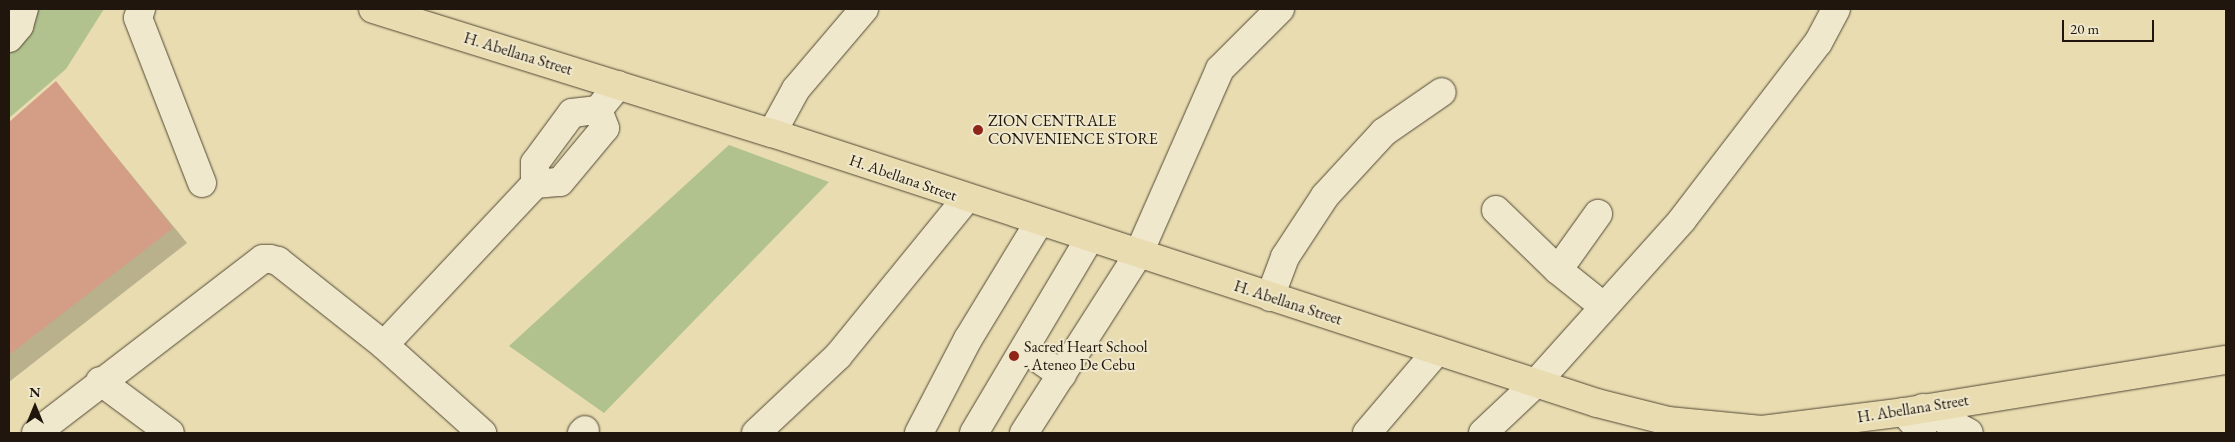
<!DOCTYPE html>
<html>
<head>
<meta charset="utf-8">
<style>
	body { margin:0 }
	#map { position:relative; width:2235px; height:442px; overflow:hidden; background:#e8dcb0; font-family:"EB Garamond",serif }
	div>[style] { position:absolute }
	.green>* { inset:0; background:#b1c28e }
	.shadow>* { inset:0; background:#0003 }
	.building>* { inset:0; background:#d49e86 }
	.roads { filter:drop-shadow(0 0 1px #524836) drop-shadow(0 0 1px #524836) }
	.minor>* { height:28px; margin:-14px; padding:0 14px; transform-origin:14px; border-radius:14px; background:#f0e8cc }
	.major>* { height:28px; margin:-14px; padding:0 14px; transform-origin:14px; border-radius:14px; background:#e8dcb0 }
	.dots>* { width:14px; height:14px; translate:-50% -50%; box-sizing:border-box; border:2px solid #f0e8cc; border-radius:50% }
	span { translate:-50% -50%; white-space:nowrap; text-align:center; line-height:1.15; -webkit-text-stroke:4px #f0e8cc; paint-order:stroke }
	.street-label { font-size:16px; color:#20160e }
	.poi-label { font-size:16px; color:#20160e }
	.left { translate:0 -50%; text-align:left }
	.frame { position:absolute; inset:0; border:10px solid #20160e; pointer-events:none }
	.north { position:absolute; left:10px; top:382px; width:50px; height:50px; -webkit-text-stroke:4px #f0e8cc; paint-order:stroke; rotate:0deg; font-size:14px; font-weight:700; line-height:20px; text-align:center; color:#20160e }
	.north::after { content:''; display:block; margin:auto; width:18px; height:22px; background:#20160e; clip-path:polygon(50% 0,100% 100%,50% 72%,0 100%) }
	.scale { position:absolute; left:2062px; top:20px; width:92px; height:22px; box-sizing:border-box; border:2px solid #20160e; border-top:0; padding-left:6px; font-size:15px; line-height:18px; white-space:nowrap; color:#20160e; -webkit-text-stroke:4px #f0e8cc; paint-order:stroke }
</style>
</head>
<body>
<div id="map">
	<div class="green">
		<i style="clip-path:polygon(9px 9px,104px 9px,66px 69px,9px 118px)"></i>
		<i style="clip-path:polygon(729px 145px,829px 182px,604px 413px,509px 346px)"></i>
	</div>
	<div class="shadow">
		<i style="clip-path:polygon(56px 83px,187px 243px,9px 382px,9px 123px)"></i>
	</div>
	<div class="building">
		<i style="clip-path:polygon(56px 81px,173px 228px,9px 355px,9px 122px)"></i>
	</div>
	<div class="roads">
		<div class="minor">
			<i style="left:141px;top:9px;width:9px;rotate:108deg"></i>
			<i style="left:138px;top:18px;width:177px;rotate:68.8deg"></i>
			<i style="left:9px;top:38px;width:16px;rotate:-50deg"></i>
			<i style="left:19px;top:26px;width:18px;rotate:-74deg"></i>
			<i style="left:772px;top:133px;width:50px;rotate:-61.4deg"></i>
			<i style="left:796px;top:89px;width:105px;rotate:-49.6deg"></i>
			<i style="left:535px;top:184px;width:25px;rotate:-5deg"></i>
			<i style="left:560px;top:182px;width:70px;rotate:-50.2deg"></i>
			<i style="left:605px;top:128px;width:19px;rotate:-111deg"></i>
			<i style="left:1496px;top:210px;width:86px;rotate:44.1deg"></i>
			<i style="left:1558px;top:270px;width:58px;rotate:38.7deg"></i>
			<i style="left:1558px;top:270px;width:69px;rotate:-54.5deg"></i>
			<i style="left:1270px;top:297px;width:43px;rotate:-69.4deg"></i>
			<i style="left:1285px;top:257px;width:73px;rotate:-56.7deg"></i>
			<i style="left:1325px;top:196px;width:87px;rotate:-47.3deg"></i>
			<i style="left:1384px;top:132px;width:70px;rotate:-34.6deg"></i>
			<i style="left:384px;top:345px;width:221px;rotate:-46.8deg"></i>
			<i style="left:535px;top:184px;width:21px;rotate:-90deg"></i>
			<i style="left:535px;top:163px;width:62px;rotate:-53.5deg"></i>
			<i style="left:572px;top:113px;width:26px;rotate:-7deg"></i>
			<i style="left:598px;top:110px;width:32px;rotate:-51deg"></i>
			<i style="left:1025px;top:349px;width:45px;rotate:35.1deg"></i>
			<i style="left:100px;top:381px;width:87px;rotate:36.6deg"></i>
			<i style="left:1923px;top:408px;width:52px;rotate:28.5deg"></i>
			<i style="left:1904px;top:412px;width:28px;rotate:49deg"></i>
			<i style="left:36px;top:433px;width:286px;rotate:-37.5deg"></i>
			<i style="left:263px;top:259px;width:7px"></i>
			<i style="left:270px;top:259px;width:8px;rotate:14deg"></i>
			<i style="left:278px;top:261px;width:135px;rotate:38.4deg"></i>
			<i style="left:384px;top:345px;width:132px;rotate:41.9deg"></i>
			<i style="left:582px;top:433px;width:4px;rotate:-45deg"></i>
			<i style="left:756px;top:433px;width:112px;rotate:-43.2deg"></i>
			<i style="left:838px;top:356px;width:203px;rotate:-50.8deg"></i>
			<i style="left:919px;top:433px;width:106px;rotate:-62.5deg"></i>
			<i style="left:968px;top:339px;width:137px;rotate:-58.7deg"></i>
			<i style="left:974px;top:433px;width:226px;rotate:-59.3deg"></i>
			<i style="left:1024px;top:433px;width:211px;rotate:-57.4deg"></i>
			<i style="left:1138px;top:255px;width:203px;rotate:-66.2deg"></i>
			<i style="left:1220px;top:69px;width:85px;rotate:-45deg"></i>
			<i style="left:1367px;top:433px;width:108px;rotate:-49.5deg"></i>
			<i style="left:1483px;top:433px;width:73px;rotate:-43.3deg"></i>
			<i style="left:1536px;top:383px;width:219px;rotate:-48.1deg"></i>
			<i style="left:1682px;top:220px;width:223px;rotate:-52.5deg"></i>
			<i style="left:1818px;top:43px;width:38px;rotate:-62deg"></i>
		</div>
		<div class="major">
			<i style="left:373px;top:9px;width:418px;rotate:17.3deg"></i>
			<i style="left:772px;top:133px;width:868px;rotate:18.12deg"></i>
			<i style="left:1597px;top:403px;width:73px;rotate:14.2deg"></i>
			<i style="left:1668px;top:421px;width:94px;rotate:5.5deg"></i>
			<i style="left:1762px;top:430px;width:143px;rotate:-7.2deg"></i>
			<i style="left:1904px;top:412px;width:326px;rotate:-9.2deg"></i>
		</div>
	</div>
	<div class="dots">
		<i style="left:978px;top:130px;background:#8f2418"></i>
		<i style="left:1014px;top:356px;background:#8f2418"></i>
	</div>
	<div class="street-label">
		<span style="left:518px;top:54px;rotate:17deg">H. Abellana Street</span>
		<span style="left:903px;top:178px;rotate:19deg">H. Abellana Street</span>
		<span style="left:1288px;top:303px;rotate:18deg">H. Abellana Street</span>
		<span style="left:1913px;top:409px;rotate:-9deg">H. Abellana Street</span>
	</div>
	<div class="poi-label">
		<span class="left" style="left:988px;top:130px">ZION CENTRALE<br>CONVENIENCE STORE</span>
		<span class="left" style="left:1024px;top:356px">Sacred Heart School<br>- Ateneo De Cebu</span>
	</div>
	<div class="frame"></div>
	<div class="north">N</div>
	<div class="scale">20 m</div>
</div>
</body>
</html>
